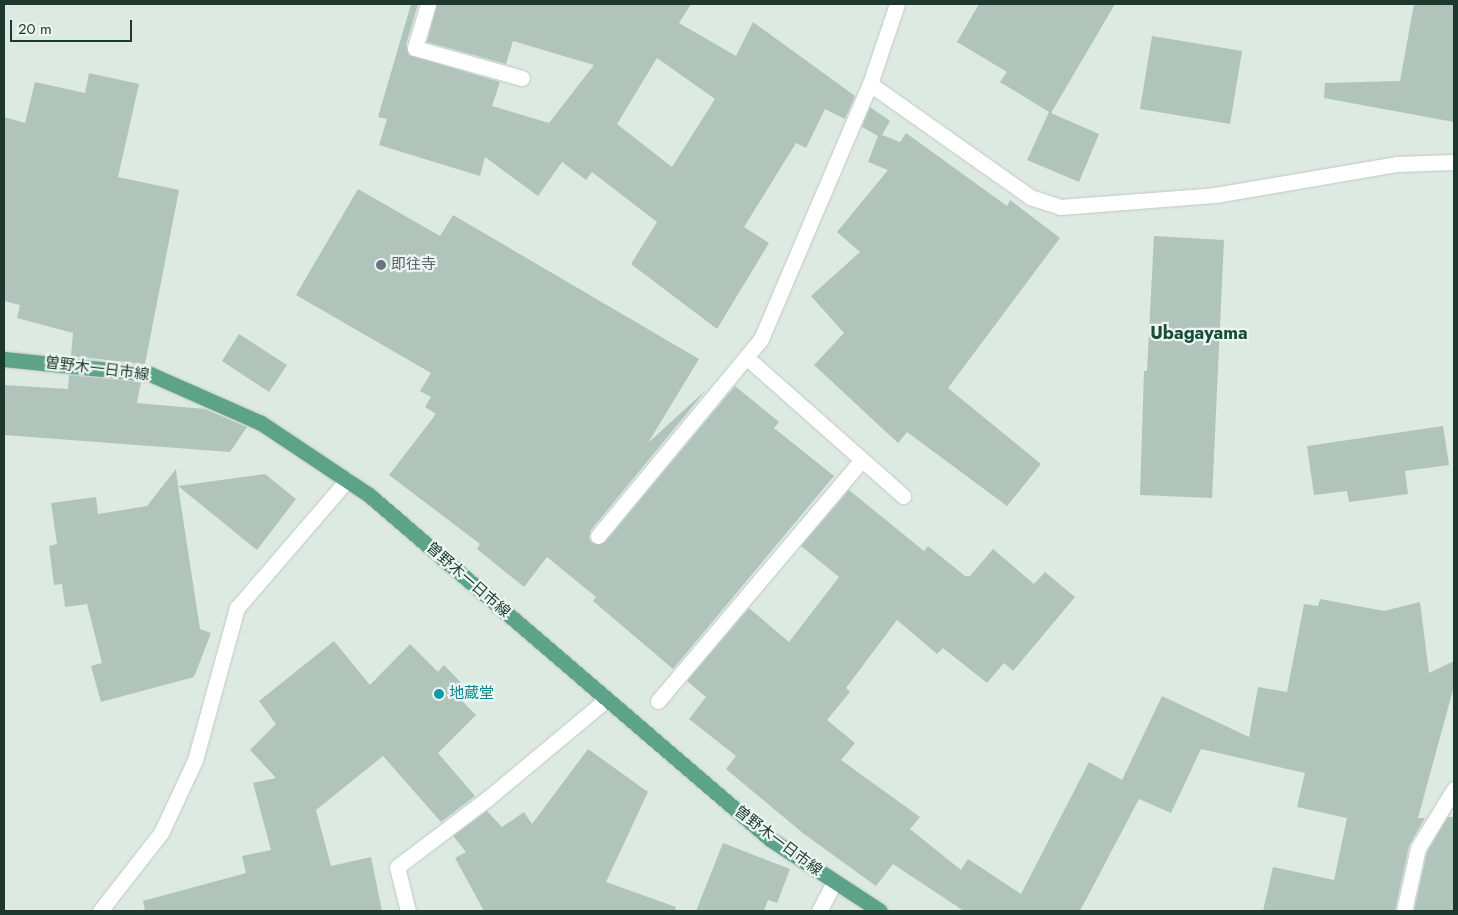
<!DOCTYPE html>
<html>
<head>
<meta charset="utf-8">
<style>
	body { margin:0 }
	#map { position:relative; width:1458px; height:915px; overflow:hidden; background:#dceae2; font-family:Jost,"Noto Sans JP",sans-serif }
	div>[style] { position:absolute }
	.building>* { inset:0; background:#b1c4bb }
	.roads { filter:drop-shadow(0 0 1px #c0c8c5) drop-shadow(0 0 1px #c0c8c5) }
	.minor>* { height:15px; margin:-7.5px; padding:0 7.5px; transform-origin:7.5px; border-radius:7.5px; background:#fff }
	.major>* { height:15px; margin:-7.5px; padding:0 7.5px; transform-origin:7.5px; border-radius:7.5px; background:#5da38a }
	.dots>* { width:14px; height:14px; translate:-50% -50%; box-sizing:border-box; border:2px solid #ecf6f0; border-radius:50% }
	span { translate:-50% -50%; white-space:nowrap; text-align:center; line-height:1.15; -webkit-text-stroke:4.5px #ecf6f0; paint-order:stroke }
	.worship-label { font-size:15px; color:#5b616d }
	.left { translate:0 -50%; text-align:left }
	.street-label { font-size:15px; color:#1d392f }
	.culture-label { font-size:15px; color:#0d838f }
	.quarter-label { font-size:18px; color:#184c3b; font-weight:700 }
	.frame { position:absolute; inset:0; border:5px solid #1d392f; pointer-events:none }
	.scale { position:absolute; left:10px; top:20px; width:122px; height:22px; box-sizing:border-box; border:2px solid #1d392f; border-top:0; padding-left:6px; font-size:15px; line-height:18px; white-space:nowrap; color:#1d392f; -webkit-text-stroke:4px #ecf6f0; paint-order:stroke }
</style>
</head>
<body>
<div id="map">
	<div class="building">
		<i style="clip-path:polygon(evenodd,411px 4px,418px 4px,406px 45px,409px 55px,500px 82px,492px 106px,549px 123px,594px 65px,513px 41px,506px 64px,427px 42px,437px 4px,691px 4px,679px 23px,736px 56px,753px 22px,855px 96px,845px 119px,825px 109px,806px 148px,796px 143px,744px 227px,769px 243px,717px 329px,631px 264px,657px 222px,592px 172px,586px 180px,562px 162px,538px 196px,485px 157px,480px 176px,379px 145px,387px 119px,378px 117px,411px 4px,657px 58px,715px 99px,672px 167px,617px 124px,657px 58px)"></i>
		<i style="clip-path:polygon(979px 4px,1115px 4px,1051px 113px,1099px 134px,1079px 182px,1027px 160px,1049px 112px,1000px 82px,1007px 72px,957px 42px)"></i>
		<i style="clip-path:polygon(1414px 4px,1454px 4px,1454px 122px,1324px 98px,1325px 83px,1400px 81px)"></i>
		<i style="clip-path:polygon(1152px 36px,1242px 51px,1230px 124px,1140px 109px)"></i>
		<i style="clip-path:polygon(89px 73px,139px 84px,118px 177px,179px 190px,145px 364px,71px 356px,73px 333px,17px 318px,20px 305px,4px 301px,4px 117px,25px 123px,35px 82px,85px 93px)"></i>
		<i style="clip-path:polygon(870px 107px,890px 121px,882px 135px,900px 142px,906px 133px,1007px 206px,1010px 200px,1060px 238px,948px 388px,1041px 464px,1007px 506px,907px 432px,898px 443px,814px 365px,844px 333px,811px 296px,860px 252px,837px 232px,888px 170px,868px 162px,878px 136px,862px 127px)"></i>
		<i style="clip-path:polygon(358px 189px,440px 236px,453px 215px,699px 359px,648px 443px,706px 390px,591px 530px,589px 539px,592px 543px,605px 542px,735px 386px,779px 422px,774px 428px,834px 476px,673px 669px,593px 601px,596px 597px,547px 557px,524px 587px,477px 549px,480px 544px,389px 475px,436px 414px,425px 407px,431px 397px,420px 391px,431px 373px,296px 295px)"></i>
		<i style="clip-path:polygon(1154px 236px,1224px 240px,1212px 498px,1140px 495px,1144px 371px,1147px 371px)"></i>
		<i style="clip-path:polygon(239px 334px,287px 365px,269px 392px,222px 361px)"></i>
		<i style="clip-path:polygon(69px 375px,141px 382px,137px 403px,205px 409px,247px 427px,230px 452px,4px 435px,4px 385px,68px 389px)"></i>
		<i style="clip-path:polygon(1443px 426px,1449px 465px,1405px 471px,1408px 494px,1349px 502px,1347px 491px,1314px 495px,1307px 446px)"></i>
		<i style="clip-path:polygon(176px 469px,178px 486px,265px 474px,296px 499px,257px 550px,178px 486px,200px 629px,211px 633px,194px 677px,101px 702px,91px 666px,102px 663px,87px 604px,65px 607px,62px 584px,54px 585px,49px 546px,57px 544px,51px 503px,96px 497px,98px 514px,147px 506px)"></i>
		<i style="clip-path:polygon(849px 490px,924px 551px,928px 546px,965px 576px,970px 576px,993px 549px,1034px 584px,1045px 572px,1075px 597px,1013px 671px,1004px 663px,987px 683px,943px 648px,937px 654px,897px 620px,846px 688px,850px 692px,827px 720px,855px 743px,841px 760px,920px 817px,910px 829px,961px 870px,968px 859px,1021px 894px,1089px 762px,1122px 780px,1162px 696px,1249px 737px,1258px 687px,1287px 692px,1304px 604px,1318px 606px,1320px 599px,1384px 611px,1420px 602px,1429px 673px,1454px 661px,1454px 686px,1418px 818px,1425px 818px,1409px 846px,1395px 911px,1263px 911px,1273px 867px,1334px 880px,1347px 818px,1297px 807px,1305px 773px,1201px 749px,1171px 813px,1139px 799px,1080px 911px,964px 911px,893px 864px,876px 886px,804px 834px,726px 769px,736px 756px,689px 719px,706px 697px,687px 681px,749px 608px,789px 642px,839px 577px,801px 546px)"></i>
		<i style="clip-path:polygon(334px 641px,370px 685px,410px 644px,438px 672px,444px 665px,469px 691px,461px 700px,476px 715px,438px 753px,475px 796px,441px 822px,383px 756px,316px 810px,331px 866px,371px 857px,382px 911px,145px 911px,143px 901px,246px 873px,242px 856px,271px 850px,253px 783px,276px 778px,250px 750px,276px 724px,259px 701px)"></i>
		<i style="clip-path:polygon(588px 749px,648px 792px,606px 882px,676px 907px,675px 911px,484px 911px,455px 858px,466px 852px,453px 836px,487px 811px,502px 827px,524px 812px,532px 824px)"></i>
		<i style="clip-path:polygon(1448px 817px,1454px 817px,1454px 911px,1414px 911px,1427px 852px)"></i>
		<i style="clip-path:polygon(723px 843px,790px 869px,777px 903px,768px 900px,764px 911px,696px 911px)"></i>
	</div>
	<div class="roads">
		<div class="minor">
			<i style="left:428px;top:4px;width:46px;rotate:106.5deg"></i>
			<i style="left:415px;top:48px;width:111px;rotate:15.7deg"></i>
			<i style="left:870px;top:84px;width:196px;rotate:35.2deg"></i>
			<i style="left:1030px;top:197px;width:32px;rotate:18deg"></i>
			<i style="left:1060px;top:207px;width:155px;rotate:-4.4deg"></i>
			<i style="left:1215px;top:195px;width:185px;rotate:-9.7deg"></i>
			<i style="left:1397px;top:164px;width:57px;rotate:-2deg"></i>
			<i style="left:746px;top:357px;width:210px;rotate:41.5deg"></i>
			<i style="left:598px;top:536px;width:256px;rotate:-50.4deg"></i>
			<i style="left:761px;top:339px;width:277px;rotate:-66.9deg"></i>
			<i style="left:870px;top:84px;width:84px;rotate:-71.4deg"></i>
			<i style="left:658px;top:701px;width:316px;rotate:-49.8deg"></i>
			<i style="left:100px;top:911px;width:99px;rotate:-52deg"></i>
			<i style="left:161px;top:833px;width:81px;rotate:-65deg"></i>
			<i style="left:195px;top:760px;width:158px;rotate:-74.6deg"></i>
			<i style="left:237px;top:608px;width:169px;rotate:-49.3deg"></i>
			<i style="left:408px;top:911px;width:45px;rotate:-104deg"></i>
			<i style="left:397px;top:867px;width:113px;rotate:-37.1deg"></i>
			<i style="left:487px;top:799px;width:156px;rotate:-39.8deg"></i>
			<i style="left:819px;top:911px;width:32px;rotate:-62deg"></i>
			<i style="left:1404px;top:911px;width:65px;rotate:-77.5deg"></i>
			<i style="left:1418px;top:848px;width:69px;rotate:-58.6deg"></i>
		</div>
		<div class="major">
			<i style="left:4px;top:359px;width:147px;rotate:5.9deg"></i>
			<i style="left:150px;top:374px;width:121px;rotate:23.8deg"></i>
			<i style="left:261px;top:423px;width:130px;rotate:33.7deg"></i>
			<i style="left:369px;top:495px;width:528px;rotate:40.62deg"></i>
			<i style="left:770px;top:839px;width:131px;rotate:33.2deg"></i>
		</div>
	</div>
	<div class="dots">
		<i style="left:381px;top:265px;background:#6b7280"></i>
		<i style="left:439px;top:694px;background:#0f9aa8"></i>
	</div>
	<div class="worship-label">
		<span class="left" style="left:391px;top:265px">即往寺</span>
	</div>
	<div class="street-label">
		<span style="left:97px;top:369px;rotate:7deg">曽野木一日市線</span>
		<span style="left:468px;top:580px;rotate:41deg">曽野木一日市線</span>
		<span style="left:778px;top:841px;rotate:37deg">曽野木一日市線</span>
	</div>
	<div class="culture-label">
		<span class="left" style="left:449px;top:694px">地蔵堂</span>
	</div>
	<div class="quarter-label">
		<span style="left:1199px;top:333px">Ubagayama</span>
	</div>
	<div class="frame"></div>
	<div class="scale">20 m</div>
</div>
</body>
</html>
